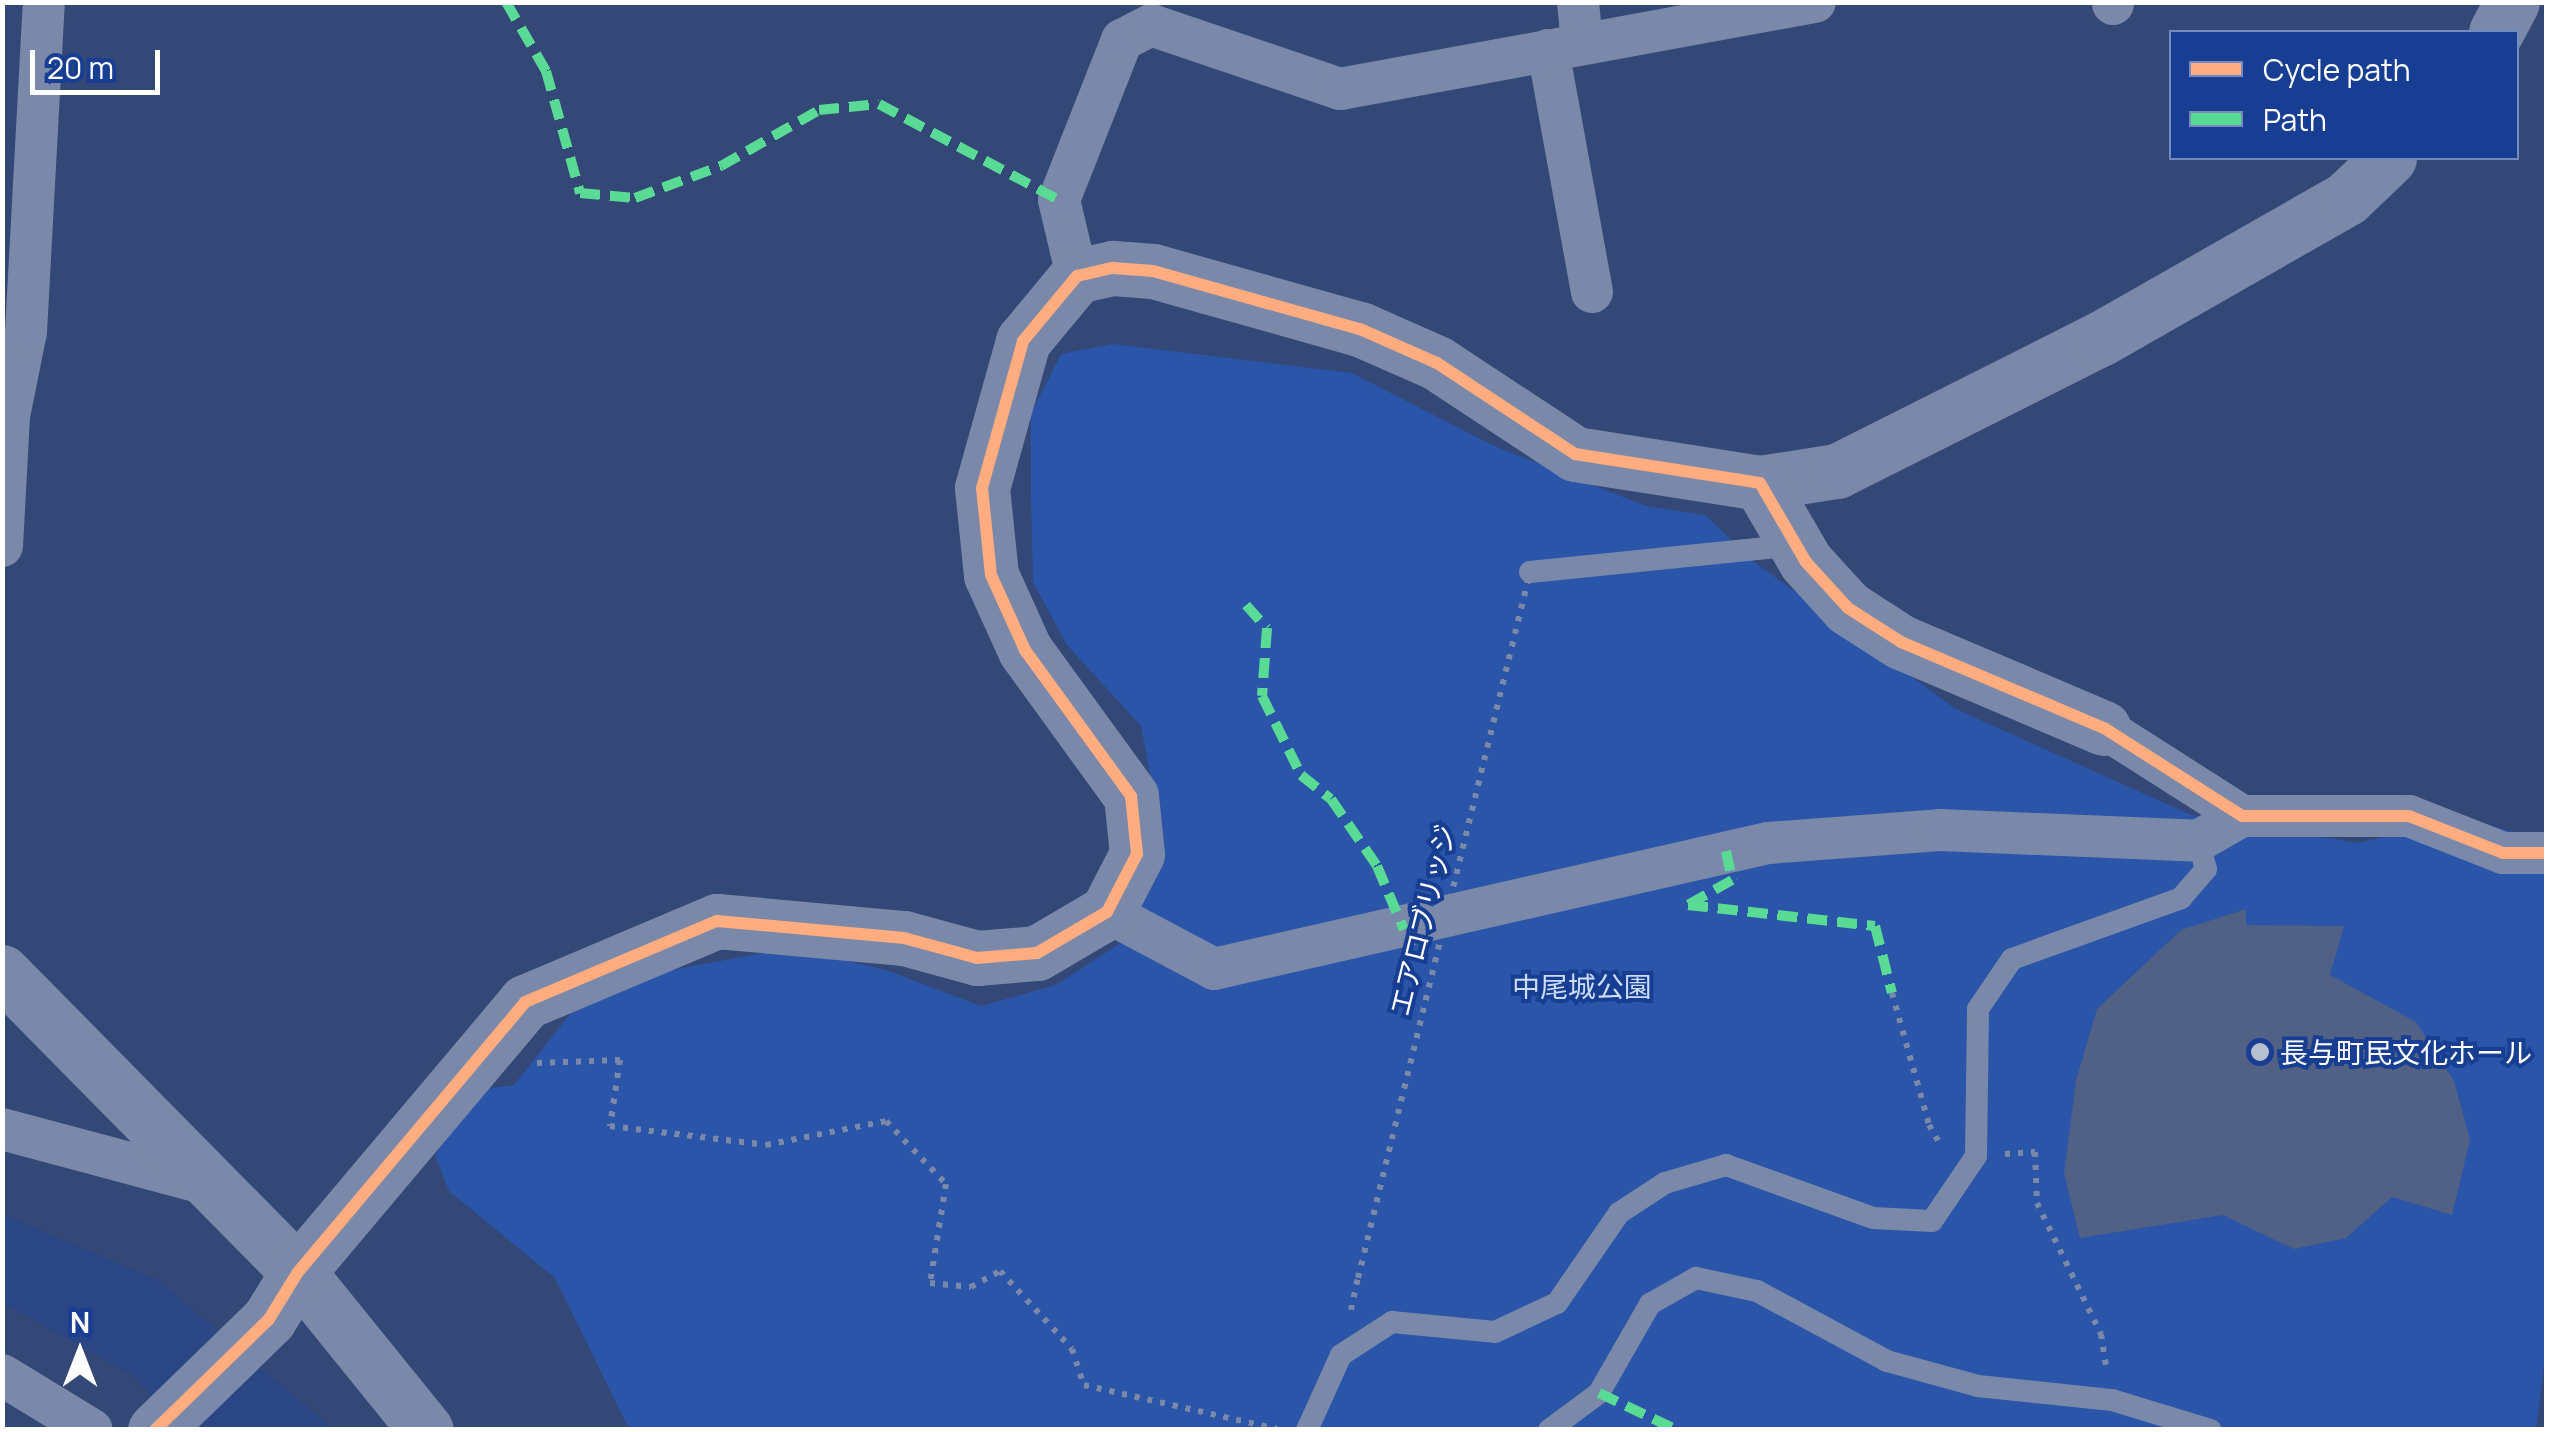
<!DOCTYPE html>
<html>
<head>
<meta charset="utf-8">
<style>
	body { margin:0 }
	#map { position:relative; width:2549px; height:1432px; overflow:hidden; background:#334876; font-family:Manrope,"Noto Sans JP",sans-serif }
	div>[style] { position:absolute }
	.green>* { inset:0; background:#2a55a8 }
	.water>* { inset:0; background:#2a4684 }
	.building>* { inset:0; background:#506185 }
	.path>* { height:6px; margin-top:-3px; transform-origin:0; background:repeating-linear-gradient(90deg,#7a89a9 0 5px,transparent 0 13px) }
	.service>* { height:22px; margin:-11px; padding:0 11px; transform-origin:11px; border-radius:11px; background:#7a89a9 }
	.minor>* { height:42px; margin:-21px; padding:0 21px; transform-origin:21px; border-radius:21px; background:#7a89a9 }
	.tertiary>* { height:55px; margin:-27.5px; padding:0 27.5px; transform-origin:27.5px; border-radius:27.5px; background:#7a89a9 }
	.path-bridge>* { height:6px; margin-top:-3px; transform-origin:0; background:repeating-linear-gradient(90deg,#7a89a9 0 5px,transparent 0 13px) }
	.quiet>* { height:10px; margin-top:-5px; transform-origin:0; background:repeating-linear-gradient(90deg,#5adb95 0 20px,transparent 0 30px) }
	.cycleway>* { height:12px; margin:-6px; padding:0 6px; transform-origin:6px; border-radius:6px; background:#ffac80 }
	.dots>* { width:28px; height:28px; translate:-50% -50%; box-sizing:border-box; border:5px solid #173e92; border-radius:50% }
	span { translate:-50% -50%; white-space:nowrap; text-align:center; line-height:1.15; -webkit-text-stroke:8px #173e92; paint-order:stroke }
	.street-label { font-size:28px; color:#fff }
	.park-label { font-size:28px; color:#ccdcfb }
	.poi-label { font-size:28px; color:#fff }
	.left { translate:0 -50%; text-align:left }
	.frame { position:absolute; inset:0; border:5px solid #fff; pointer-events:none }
	.legend { position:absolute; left:2169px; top:30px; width:350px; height:130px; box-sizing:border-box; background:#173e92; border:2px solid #748bbe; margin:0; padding:12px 18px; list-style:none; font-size:30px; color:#fff }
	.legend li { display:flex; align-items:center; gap:20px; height:50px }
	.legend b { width:50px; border:2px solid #748bbe }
	.north { position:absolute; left:30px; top:1302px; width:100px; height:100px; -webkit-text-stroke:8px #173e92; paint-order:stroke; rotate:0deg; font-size:28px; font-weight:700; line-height:40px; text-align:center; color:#fff }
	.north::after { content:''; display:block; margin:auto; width:35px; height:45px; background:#fff; clip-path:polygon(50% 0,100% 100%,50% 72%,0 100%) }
	.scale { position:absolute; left:30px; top:50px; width:130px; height:45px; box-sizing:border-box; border:5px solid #fff; border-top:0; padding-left:12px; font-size:30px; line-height:35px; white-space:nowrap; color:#fff; -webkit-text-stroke:8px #173e92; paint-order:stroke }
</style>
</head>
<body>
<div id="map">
	<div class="green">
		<i style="clip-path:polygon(1113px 344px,1352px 373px,1492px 445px,1646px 506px,1705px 515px,1753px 561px,1956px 709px,2191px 815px,2357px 843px,2469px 819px,2546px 842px,2546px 1352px,2536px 1429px,629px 1429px,555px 1278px,449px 1191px,435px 1155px,481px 1090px,514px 1085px,593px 985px,789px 948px,886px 970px,981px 1006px,1056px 985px,1119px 944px,1149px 889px,1158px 817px,1141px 726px,1067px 645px,1033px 582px,1031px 496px,1031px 413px,1061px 354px)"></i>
	</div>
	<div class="water">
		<i style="clip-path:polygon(2px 1214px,158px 1280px,333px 1429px,182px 1429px,132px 1375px,3px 1303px)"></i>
	</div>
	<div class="building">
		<i style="clip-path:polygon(2246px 909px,2246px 925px,2344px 926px,2330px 975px,2416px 1022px,2454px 1081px,2470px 1140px,2452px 1215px,2392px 1197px,2346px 1238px,2294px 1249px,2223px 1215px,2080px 1238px,2064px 1173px,2076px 1081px,2097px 1009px,2181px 930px)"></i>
	</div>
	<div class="path">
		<i style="left:1892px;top:993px;width:137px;rotate:74.3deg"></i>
		<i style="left:1929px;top:1125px;width:24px;rotate:60deg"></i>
		<i style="left:537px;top:1063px;width:83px;rotate:-2.1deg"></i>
		<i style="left:620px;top:1060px;width:67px;rotate:98.6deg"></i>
		<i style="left:610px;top:1126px;width:157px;rotate:6.9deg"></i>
		<i style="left:766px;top:1145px;width:122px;rotate:-11.3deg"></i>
		<i style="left:886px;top:1121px;width:87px;rotate:46.4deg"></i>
		<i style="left:946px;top:1184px;width:100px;rotate:99.2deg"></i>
		<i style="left:930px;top:1283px;width:41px;rotate:5.6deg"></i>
		<i style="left:971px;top:1287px;width:33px;rotate:-29deg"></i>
		<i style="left:1000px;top:1271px;width:106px;rotate:47.3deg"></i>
		<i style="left:1072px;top:1349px;width:38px;rotate:72deg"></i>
		<i style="left:1084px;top:1385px;width:198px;rotate:12.8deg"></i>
		<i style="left:2005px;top:1154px;width:30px;rotate:-4deg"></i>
		<i style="left:2035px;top:1152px;width:51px;rotate:87.8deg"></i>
		<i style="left:2037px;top:1203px;width:146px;rotate:64deg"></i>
		<i style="left:2101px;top:1334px;width:36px;rotate:81deg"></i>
		<i style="left:1351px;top:1310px;width:33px;rotate:-78deg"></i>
	</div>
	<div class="service">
		<i style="left:1530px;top:572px;width:266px;rotate:-5.8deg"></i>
		<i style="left:1307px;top:1430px;width:82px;rotate:-65.6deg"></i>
		<i style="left:1341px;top:1355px;width:61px;rotate:-32.9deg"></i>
		<i style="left:1392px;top:1322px;width:103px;rotate:5.5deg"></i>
		<i style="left:1495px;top:1332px;width:68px;rotate:-25.1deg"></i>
		<i style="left:1557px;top:1303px;width:109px;rotate:-55.4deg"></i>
		<i style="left:1619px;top:1213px;width:55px;rotate:-33.1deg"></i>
		<i style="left:1665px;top:1183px;width:64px;rotate:-16.4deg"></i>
		<i style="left:1726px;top:1165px;width:156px;rotate:19.8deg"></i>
		<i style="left:1873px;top:1218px;width:59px;rotate:2.9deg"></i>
		<i style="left:1932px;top:1221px;width:78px;rotate:-55.9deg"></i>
		<i style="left:1976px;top:1156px;width:147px;rotate:-89.2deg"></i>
		<i style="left:1978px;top:1009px;width:60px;rotate:-55.8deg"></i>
		<i style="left:2012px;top:959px;width:180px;rotate:-19.8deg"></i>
		<i style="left:2181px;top:898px;width:38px;rotate:-49deg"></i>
		<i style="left:2206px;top:869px;width:29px;rotate:-106deg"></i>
		<i style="left:1549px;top:1430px;width:62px;rotate:-36.5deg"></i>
		<i style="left:1599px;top:1393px;width:103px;rotate:-60.2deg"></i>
		<i style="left:1650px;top:1304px;width:53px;rotate:-29.5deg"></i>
		<i style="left:1696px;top:1278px;width:62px;rotate:12deg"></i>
		<i style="left:1757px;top:1291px;width:148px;rotate:28.3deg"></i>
		<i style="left:1887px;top:1361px;width:94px;rotate:15.4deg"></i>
		<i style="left:1978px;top:1386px;width:135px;rotate:6deg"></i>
		<i style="left:2112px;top:1400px;width:103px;rotate:16.9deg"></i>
	</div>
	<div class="minor">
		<i style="left:1578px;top:2px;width:41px;rotate:84.4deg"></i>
		<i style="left:2113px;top:2px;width:2px;rotate:90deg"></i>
		<i style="left:1548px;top:50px;width:246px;rotate:79.7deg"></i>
		<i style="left:1077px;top:276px;width:78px;rotate:-103.3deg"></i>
		<i style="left:1059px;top:200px;width:172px;rotate:-68.5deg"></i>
		<i style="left:1122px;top:40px;width:33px;rotate:-27deg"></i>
		<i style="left:1151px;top:25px;width:200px;rotate:18.7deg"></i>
		<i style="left:1340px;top:89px;width:483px;rotate:-10.4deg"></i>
		<i style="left:2px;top:546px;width:130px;rotate:-86.9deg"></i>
		<i style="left:9px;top:416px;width:86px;rotate:-78.6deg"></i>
		<i style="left:26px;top:332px;width:330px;rotate:-86.9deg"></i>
		<i style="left:2104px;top:728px;width:164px;rotate:32.5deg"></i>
		<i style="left:2242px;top:816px;width:167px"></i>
		<i style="left:2409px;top:816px;width:101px;rotate:21.5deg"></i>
		<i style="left:2503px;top:853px;width:43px"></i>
		<i style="left:1107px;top:912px;width:121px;rotate:28deg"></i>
		<i style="left:1214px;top:969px;width:568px;rotate:-12.81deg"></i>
		<i style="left:1768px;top:843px;width:172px;rotate:-4.3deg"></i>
		<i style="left:1940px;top:830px;width:258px;rotate:2.4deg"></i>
		<i style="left:2198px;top:841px;width:51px;rotate:-29.6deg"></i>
		<i style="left:2px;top:1129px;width:216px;rotate:15deg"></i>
		<i style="left:2px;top:1375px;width:105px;rotate:31.4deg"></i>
	</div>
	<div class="tertiary">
		<i style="left:2496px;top:32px;width:34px;rotate:-62deg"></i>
		<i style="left:1760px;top:483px;width:78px;rotate:-8.9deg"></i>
		<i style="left:1837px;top:471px;width:294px;rotate:-26.7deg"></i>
		<i style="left:2100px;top:339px;width:284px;rotate:-29.7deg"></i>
		<i style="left:2347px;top:198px;width:58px;rotate:-43.6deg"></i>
		<i style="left:2px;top:972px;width:421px;rotate:45.4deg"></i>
		<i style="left:298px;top:1272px;width:203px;rotate:51deg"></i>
		<i style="left:155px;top:1430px;width:159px;rotate:-44.2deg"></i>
		<i style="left:269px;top:1319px;width:55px;rotate:-58.3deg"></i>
		<i style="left:298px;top:1272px;width:353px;rotate:-49.9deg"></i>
		<i style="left:525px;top:1002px;width:208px;rotate:-22.9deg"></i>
		<i style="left:717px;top:921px;width:188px;rotate:5.2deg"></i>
		<i style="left:904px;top:938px;width:76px;rotate:15.3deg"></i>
		<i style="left:977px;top:958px;width:60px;rotate:-4.8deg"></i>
		<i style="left:1037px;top:953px;width:81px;rotate:-30.4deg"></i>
		<i style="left:1107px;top:912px;width:65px;rotate:-62.7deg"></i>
		<i style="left:1137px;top:854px;width:58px;rotate:-95.9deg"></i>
		<i style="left:1131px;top:796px;width:180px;rotate:-126deg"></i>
		<i style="left:1025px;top:650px;width:82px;rotate:-114.4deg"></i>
		<i style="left:991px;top:575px;width:87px;rotate:-95.9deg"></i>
		<i style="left:982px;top:488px;width:153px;rotate:-74.4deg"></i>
		<i style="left:1023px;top:341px;width:85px;rotate:-50.3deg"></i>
		<i style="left:1077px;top:276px;width:37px;rotate:-13deg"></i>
		<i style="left:1113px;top:268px;width:40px;rotate:4.3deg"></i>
		<i style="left:1153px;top:271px;width:215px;rotate:15.7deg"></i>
		<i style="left:1360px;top:329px;width:84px;rotate:23.8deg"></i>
		<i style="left:1437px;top:363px;width:165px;rotate:33.4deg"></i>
		<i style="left:1575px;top:454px;width:187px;rotate:8.9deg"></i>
		<i style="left:1760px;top:483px;width:91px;rotate:59.8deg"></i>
		<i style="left:1806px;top:562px;width:62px;rotate:47.6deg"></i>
		<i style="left:1848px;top:608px;width:63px;rotate:32.7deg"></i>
		<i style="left:1901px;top:642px;width:220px;rotate:23deg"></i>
	</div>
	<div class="path-bridge">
		<i style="left:1358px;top:1278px;width:727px;rotate:-76.31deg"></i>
	</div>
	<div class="quiet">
		<i style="left:506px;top:2px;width:80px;rotate:59.9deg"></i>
		<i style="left:546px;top:71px;width:127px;rotate:74.4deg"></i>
		<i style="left:580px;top:193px;width:55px;rotate:5.2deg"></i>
		<i style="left:635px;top:198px;width:92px;rotate:-20.4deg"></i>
		<i style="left:721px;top:166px;width:113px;rotate:-29.7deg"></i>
		<i style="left:819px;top:110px;width:60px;rotate:-5.7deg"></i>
		<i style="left:879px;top:104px;width:204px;rotate:28.1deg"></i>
		<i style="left:1246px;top:605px;width:31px;rotate:48deg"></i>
		<i style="left:1267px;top:628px;width:68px;rotate:94.2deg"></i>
		<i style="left:1262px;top:696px;width:88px;rotate:63.7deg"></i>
		<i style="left:1301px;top:775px;width:38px;rotate:39deg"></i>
		<i style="left:1331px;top:799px;width:81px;rotate:55.5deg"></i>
		<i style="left:1377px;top:866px;width:69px;rotate:67.1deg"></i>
		<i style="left:1726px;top:851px;width:30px;rotate:78deg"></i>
		<i style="left:1732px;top:880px;width:51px;rotate:150.4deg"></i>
		<i style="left:1688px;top:905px;width:188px;rotate:6.4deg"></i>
		<i style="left:1875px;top:926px;width:69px;rotate:75.8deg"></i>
		<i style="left:1599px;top:1393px;width:86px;rotate:25.4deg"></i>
	</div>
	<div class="cycleway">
		<i style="left:155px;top:1430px;width:159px;rotate:-44.2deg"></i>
		<i style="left:269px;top:1319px;width:55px;rotate:-58.3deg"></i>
		<i style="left:298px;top:1272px;width:353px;rotate:-49.9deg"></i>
		<i style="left:525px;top:1002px;width:208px;rotate:-22.9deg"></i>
		<i style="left:717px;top:921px;width:188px;rotate:5.2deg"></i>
		<i style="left:904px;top:938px;width:76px;rotate:15.3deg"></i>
		<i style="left:977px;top:958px;width:60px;rotate:-4.8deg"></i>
		<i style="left:1037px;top:953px;width:81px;rotate:-30.4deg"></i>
		<i style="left:1107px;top:912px;width:65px;rotate:-62.7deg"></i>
		<i style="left:1137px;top:854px;width:58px;rotate:-95.9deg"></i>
		<i style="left:1131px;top:796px;width:180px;rotate:-126deg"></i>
		<i style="left:1025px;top:650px;width:82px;rotate:-114.4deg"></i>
		<i style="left:991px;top:575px;width:87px;rotate:-95.9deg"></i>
		<i style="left:982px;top:488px;width:153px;rotate:-74.4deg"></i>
		<i style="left:1023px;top:341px;width:85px;rotate:-50.3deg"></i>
		<i style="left:1077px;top:276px;width:37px;rotate:-13deg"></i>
		<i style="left:1113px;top:268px;width:40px;rotate:4.3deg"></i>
		<i style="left:1153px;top:271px;width:215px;rotate:15.7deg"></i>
		<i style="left:1360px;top:329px;width:84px;rotate:23.8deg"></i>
		<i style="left:1437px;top:363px;width:165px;rotate:33.4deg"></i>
		<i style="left:1575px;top:454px;width:187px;rotate:8.9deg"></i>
		<i style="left:1760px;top:483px;width:91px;rotate:59.8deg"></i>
		<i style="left:1806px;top:562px;width:62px;rotate:47.6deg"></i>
		<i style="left:1848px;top:608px;width:63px;rotate:32.7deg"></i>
		<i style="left:1901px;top:642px;width:220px;rotate:23deg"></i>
		<i style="left:2104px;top:728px;width:164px;rotate:32.5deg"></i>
		<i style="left:2242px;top:816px;width:167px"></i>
		<i style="left:2409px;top:816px;width:101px;rotate:21.5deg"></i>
		<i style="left:2503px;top:853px;width:43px"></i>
	</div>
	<div class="dots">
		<i style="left:2260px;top:1052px;background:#b8bfcf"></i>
	</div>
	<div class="street-label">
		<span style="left:1422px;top:920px;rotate:-76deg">エアロブリッジ</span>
	</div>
	<div class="park-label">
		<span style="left:1582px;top:986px">中尾城公園</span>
	</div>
	<div class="poi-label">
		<span class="left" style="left:2280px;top:1052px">長与町民文化ホール</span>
	</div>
	<div class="frame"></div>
	<ul class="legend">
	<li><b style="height:12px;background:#ffac80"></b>Cycle path</li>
	<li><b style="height:12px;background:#5adb95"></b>Path</li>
	</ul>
	<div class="north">N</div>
	<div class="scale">20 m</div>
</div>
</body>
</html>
